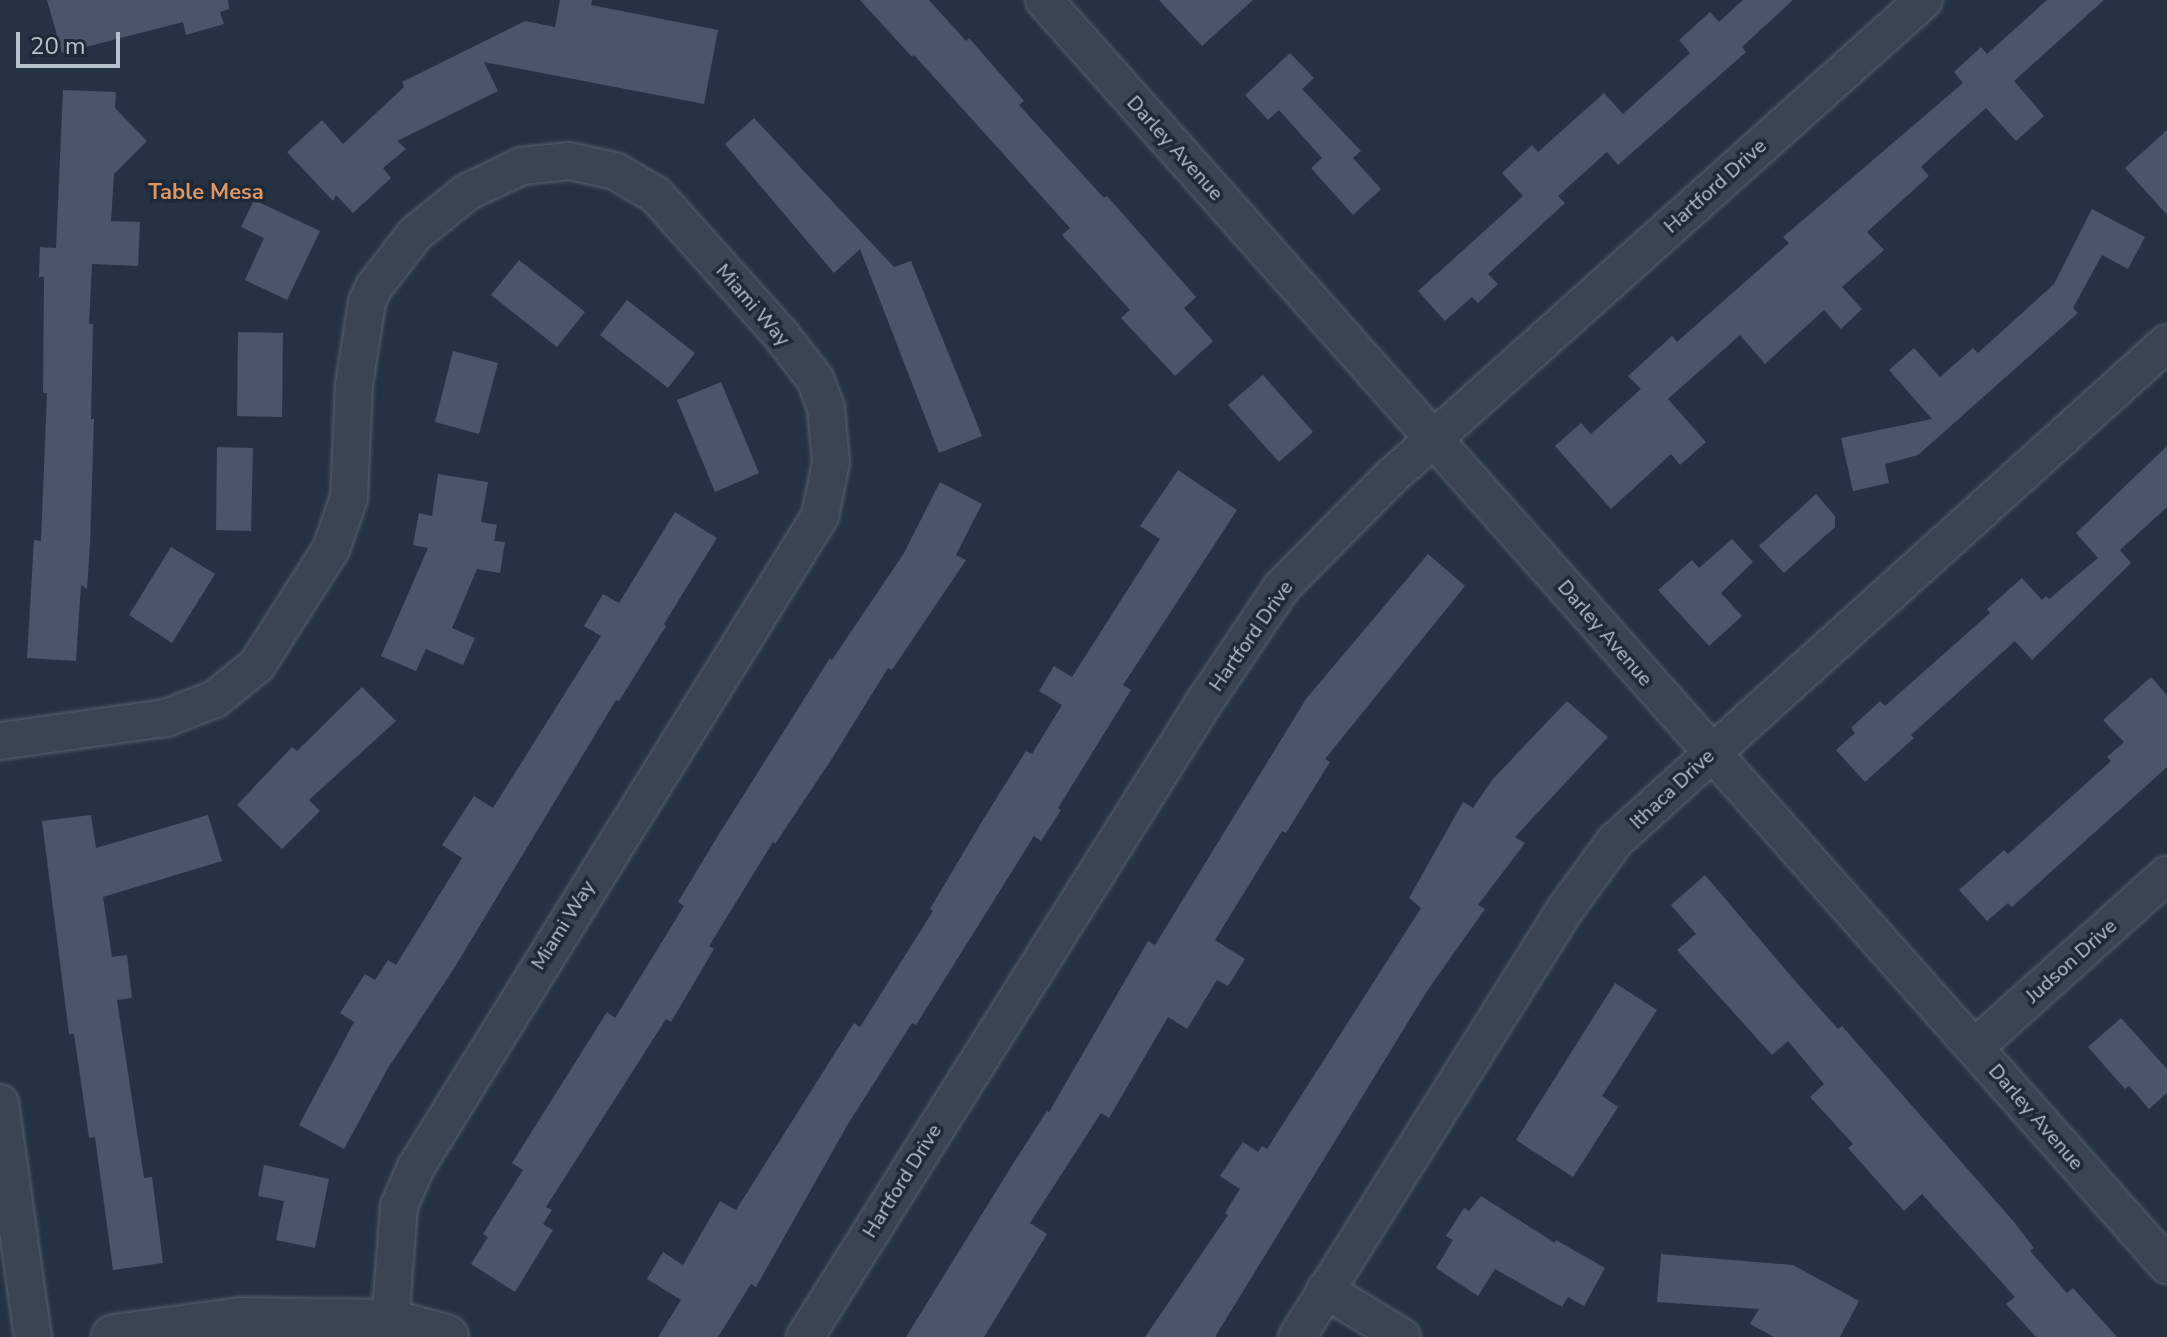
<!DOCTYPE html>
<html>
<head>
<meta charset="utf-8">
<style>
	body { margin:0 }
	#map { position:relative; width:2167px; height:1337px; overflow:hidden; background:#253243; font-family:"Nunito Sans",sans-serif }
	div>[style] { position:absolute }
	.building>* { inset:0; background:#49566a }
	.roads { filter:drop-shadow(0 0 2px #586270) drop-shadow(0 0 2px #586270) }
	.minor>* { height:36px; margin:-18px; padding:0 18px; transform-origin:18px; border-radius:18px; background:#3a4453 }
	.tertiary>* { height:44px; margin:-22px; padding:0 22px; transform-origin:22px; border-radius:22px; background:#3a4453 }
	span { translate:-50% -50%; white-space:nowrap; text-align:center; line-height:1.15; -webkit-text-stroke:7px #1e2938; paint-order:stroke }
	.street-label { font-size:20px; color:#b7c0cd }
	.neighbourhood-label { font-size:22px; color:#db9663; font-weight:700 }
	.scale { position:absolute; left:16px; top:32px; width:104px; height:36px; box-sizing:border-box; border:4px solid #b7c0cd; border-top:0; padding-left:10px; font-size:24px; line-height:28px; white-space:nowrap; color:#b7c0cd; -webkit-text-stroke:6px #1e2938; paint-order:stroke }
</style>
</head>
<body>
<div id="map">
	<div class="building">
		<i style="clip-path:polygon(47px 0,228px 0,229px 9px,220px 12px,224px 24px,186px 35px,183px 22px,62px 53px)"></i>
		<i style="clip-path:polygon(560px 0,592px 0,591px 5px,718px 30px,704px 104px,484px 62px,498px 91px,397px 141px,406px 149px,383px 168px,391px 178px,353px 213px,336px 195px,333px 201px,287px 152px,322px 120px,343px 144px,404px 87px,402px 82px,525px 21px,555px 27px)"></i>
		<i style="clip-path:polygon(860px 0,929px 0,966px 41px,969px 38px,1024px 101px,1019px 105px,1104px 198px,1107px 196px,1196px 297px,1184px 308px,1213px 341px,1175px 376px,1121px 318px,1130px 310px,1062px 235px,1070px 228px,914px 55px,912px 57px)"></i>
		<i style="clip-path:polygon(1159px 0,1253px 0,1202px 46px)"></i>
		<i style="clip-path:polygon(1743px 0,1793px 0,1742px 47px,1746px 52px,1618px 165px,1607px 152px,1558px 196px,1565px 203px,1488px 274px,1498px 284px,1478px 303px,1472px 297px,1445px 321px,1418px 291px,1523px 196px,1502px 173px,1532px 145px,1538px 152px,1604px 93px,1623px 114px,1690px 53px,1679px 40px,1710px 12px,1719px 22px)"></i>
		<i style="clip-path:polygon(2047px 0,2104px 0,2014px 81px,2044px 116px,2016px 141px,1986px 108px,1936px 153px,1921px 167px,1929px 176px,1867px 232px,1884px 250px,1842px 287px,1862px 309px,1841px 329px,1824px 310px,1765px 364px,1740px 335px,1668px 399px,1706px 442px,1680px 465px,1671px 454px,1611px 509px,1555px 446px,1581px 423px,1591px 434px,1641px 389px,1628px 376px,1672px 336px,1677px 342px,1789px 243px,1783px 237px,1963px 83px,1954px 72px,1981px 47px,1987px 54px)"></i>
		<i style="clip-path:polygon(1290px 53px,1314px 78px,1302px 89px,1361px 151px,1353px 158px,1381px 189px,1353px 215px,1311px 168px,1322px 158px,1279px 110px,1268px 120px,1245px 95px)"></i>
		<i style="clip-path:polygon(63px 90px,116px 92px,115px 108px,147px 141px,114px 174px,111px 221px,140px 222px,138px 266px,92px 264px,89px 324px,93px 324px,91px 419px,94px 419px,90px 544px,87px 589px,81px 585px,76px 661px,27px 658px,34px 540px,41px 541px,47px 393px,43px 393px,44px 277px,39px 277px,40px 247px,56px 248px)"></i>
		<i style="clip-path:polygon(754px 118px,894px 267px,911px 261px,982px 436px,939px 453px,860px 249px,834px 273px,725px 144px)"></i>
		<i style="clip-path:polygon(2167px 130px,2167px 215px,2125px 168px)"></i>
		<i style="clip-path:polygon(254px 200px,320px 231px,287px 300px,245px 280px,264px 238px,241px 227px)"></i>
		<i style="clip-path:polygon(2092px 209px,2145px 237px,2128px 269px,2102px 255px,2073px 308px,2078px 313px,1918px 455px,1885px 464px,1889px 483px,1853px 491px,1841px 438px,1932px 419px,1889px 370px,1914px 348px,1940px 377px,1973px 348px,1978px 353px,2054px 284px)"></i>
		<i style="clip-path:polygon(519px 260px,585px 312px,557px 347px,491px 295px)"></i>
		<i style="clip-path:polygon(627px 300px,695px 353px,668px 388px,600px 335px)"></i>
		<i style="clip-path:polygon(238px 332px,283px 333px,282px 417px,237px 416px)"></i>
		<i style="clip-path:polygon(453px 351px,498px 363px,479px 434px,435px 422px)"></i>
		<i style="clip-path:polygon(1263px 375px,1313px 432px,1279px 462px,1228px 405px)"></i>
		<i style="clip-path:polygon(721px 382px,759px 473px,715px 492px,677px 400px)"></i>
		<i style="clip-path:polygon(2167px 446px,2167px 507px,2120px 550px,2131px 563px,2032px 660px,2015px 641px,1911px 735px,1914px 738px,1865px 782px,1836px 750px,1855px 733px,1851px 728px,1880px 701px,1885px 706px,1990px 613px,1987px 609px,2022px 578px,2042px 600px,2046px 596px,2049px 599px,2098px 558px,2076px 533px)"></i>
		<i style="clip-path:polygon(217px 447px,253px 448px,251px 531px,216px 530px)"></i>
		<i style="clip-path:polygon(1178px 470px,1237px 510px,1123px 685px,1131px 690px,1058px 808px,1061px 810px,1041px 841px,1034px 836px,916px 1025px,912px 1023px,848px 1124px,756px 1287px,751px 1284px,718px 1337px,658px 1337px,681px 1300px,647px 1279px,663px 1252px,683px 1265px,720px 1201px,736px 1210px,854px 1023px,860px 1027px,933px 911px,930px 909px,981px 823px,1026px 751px,1032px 754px,1062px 705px,1039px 691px,1054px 666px,1072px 677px,1160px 539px,1140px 526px)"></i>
		<i style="clip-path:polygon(438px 474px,488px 482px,481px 522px,497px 525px,494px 541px,505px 542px,500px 573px,477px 569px,452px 628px,475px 638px,463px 665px,426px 649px,416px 671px,381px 656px,428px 548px,413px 545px,419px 513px,432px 516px)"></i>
		<i style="clip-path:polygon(940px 482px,982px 504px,956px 555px,966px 560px,892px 670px,888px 668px,831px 760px,775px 844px,773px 842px,709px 946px,714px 949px,671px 1022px,666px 1019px,546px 1207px,552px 1210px,543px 1224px,553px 1230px,515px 1292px,471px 1264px,488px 1237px,483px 1234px,523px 1170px,512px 1163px,607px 1012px,615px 1018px,684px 906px,678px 902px,719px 834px,830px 658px,832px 660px,904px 553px)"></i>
		<i style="clip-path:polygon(1816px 494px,1835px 516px,1835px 527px,1784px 573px,1759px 546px)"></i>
		<i style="clip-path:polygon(675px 512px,717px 538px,664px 624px,666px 626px,619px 701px,616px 700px,453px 970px,388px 1068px,344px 1149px,299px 1125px,354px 1022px,340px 1013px,365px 974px,375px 980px,388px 960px,396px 965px,462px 858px,442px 845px,474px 796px,493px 808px,601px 636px,584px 626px,603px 594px,619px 603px)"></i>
		<i style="clip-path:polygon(1732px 539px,1753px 562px,1721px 593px,1742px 616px,1709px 646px,1658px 590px,1692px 560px,1699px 568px)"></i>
		<i style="clip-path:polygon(171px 547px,215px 574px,172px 643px,129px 615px)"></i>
		<i style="clip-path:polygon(1428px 554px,1465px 586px,1325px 759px,1330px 762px,1286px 833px,1282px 831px,1215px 940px,1245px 959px,1228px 986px,1217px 980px,1187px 1029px,1168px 1017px,1109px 1118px,1101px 1113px,1030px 1223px,1047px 1234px,984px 1337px,906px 1337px,1011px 1167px,1047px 1111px,1049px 1112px,1148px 941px,1155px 945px,1306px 699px)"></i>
		<i style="clip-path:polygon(2151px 677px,2167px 695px,2167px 767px,2012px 907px,2008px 903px,1987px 921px,1959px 890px,2004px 850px,2008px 854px,2111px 761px,2107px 757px,2124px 742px,2103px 720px)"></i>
		<i style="clip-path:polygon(362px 687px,396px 721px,309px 800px,320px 811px,282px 849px,237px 805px,292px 747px,297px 751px)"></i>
		<i style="clip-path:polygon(1567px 701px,1608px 737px,1515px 837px,1525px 843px,1478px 905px,1485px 909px,1427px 991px,1215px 1337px,1145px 1337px,1228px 1215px,1225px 1213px,1240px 1189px,1220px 1176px,1243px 1142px,1258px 1152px,1262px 1146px,1267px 1149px,1421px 908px,1409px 898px,1463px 802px,1473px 808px,1492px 780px)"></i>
		<i style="clip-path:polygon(91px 815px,96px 848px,208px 815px,222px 861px,103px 897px,112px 957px,127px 955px,132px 998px,117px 1000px,144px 1178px,152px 1177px,163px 1263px,113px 1270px,95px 1137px,89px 1138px,74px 1034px,69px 1034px,42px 821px)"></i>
		<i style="clip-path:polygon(1705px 875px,1796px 982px,1838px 1029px,1842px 1026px,2014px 1222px,2034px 1248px,2030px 1251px,2067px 1293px,2073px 1288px,2117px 1337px,2036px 1337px,2006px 1304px,2015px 1297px,1922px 1194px,1904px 1211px,1848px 1148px,1853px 1144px,1810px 1097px,1824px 1084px,1788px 1041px,1772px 1055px,1677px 950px,1696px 934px,1671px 905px)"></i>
		<i style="clip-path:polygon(1615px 983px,1657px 1010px,1602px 1096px,1618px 1107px,1573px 1177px,1516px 1140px)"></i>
		<i style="clip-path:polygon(2121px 1018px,2167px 1069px,2167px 1093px,2149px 1109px,2129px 1086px,2125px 1089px,2088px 1047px)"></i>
		<i style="clip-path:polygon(264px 1165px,329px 1179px,315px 1248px,276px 1240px,284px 1201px,258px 1196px)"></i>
		<i style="clip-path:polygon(1481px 1196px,1555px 1243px,1556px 1240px,1605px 1268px,1584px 1306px,1568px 1297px,1562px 1307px,1495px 1269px,1478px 1296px,1436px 1268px,1453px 1240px,1446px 1236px,1464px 1208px,1469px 1211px)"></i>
		<i style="clip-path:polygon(1661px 1254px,1793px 1265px,1859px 1301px,1840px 1337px,1774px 1337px,1750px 1324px,1759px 1309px,1657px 1302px)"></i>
	</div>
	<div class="roads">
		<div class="minor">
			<i style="left:1044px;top:0;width:1692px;rotate:48.4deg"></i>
			<i style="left:0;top:741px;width:168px;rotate:-7.9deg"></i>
			<i style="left:166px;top:718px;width:53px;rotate:-21.2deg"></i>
			<i style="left:215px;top:699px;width:54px;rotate:-39deg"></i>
			<i style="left:257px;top:665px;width:138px;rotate:-57.5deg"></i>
			<i style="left:331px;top:549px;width:54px;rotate:-70.6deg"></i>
			<i style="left:349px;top:498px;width:113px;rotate:-87.5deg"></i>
			<i style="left:354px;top:385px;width:84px;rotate:-81.1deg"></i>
			<i style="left:367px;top:302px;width:17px;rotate:-65deg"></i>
			<i style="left:374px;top:287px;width:67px;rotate:-52.3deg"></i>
			<i style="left:415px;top:234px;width:67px;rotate:-38.9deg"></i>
			<i style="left:467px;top:192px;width:61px;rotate:-25.3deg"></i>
			<i style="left:522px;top:166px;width:47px;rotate:-6.1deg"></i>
			<i style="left:569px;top:161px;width:47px;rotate:12.3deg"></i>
			<i style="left:615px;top:171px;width:48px;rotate:30.3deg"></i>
			<i style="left:656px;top:195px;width:188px;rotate:48.2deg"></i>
			<i style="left:781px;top:335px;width:56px;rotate:52.3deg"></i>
			<i style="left:815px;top:379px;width:31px;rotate:69deg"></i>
			<i style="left:826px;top:408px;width:54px;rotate:84.7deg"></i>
			<i style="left:831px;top:462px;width:55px;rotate:101.5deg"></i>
			<i style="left:820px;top:516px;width:766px;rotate:121.82deg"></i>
			<i style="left:416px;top:1167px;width:43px;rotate:113.6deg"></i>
			<i style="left:399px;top:1206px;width:116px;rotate:94.4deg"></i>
			<i style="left:1975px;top:1047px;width:258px;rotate:-41.9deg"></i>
			<i style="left:0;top:1103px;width:236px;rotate:82deg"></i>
			<i style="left:1325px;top:1290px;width:90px;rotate:31.4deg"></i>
			<i style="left:805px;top:1337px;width:748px;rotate:-57.84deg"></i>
			<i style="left:1203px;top:704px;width:141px;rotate:-56deg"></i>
			<i style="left:1282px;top:587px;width:155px;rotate:-45.3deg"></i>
			<i style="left:1391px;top:477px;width:715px;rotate:-41.83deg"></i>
			<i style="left:1297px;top:1337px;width:506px;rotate:-57.91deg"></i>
			<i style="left:1566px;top:908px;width:83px;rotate:-53.8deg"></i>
			<i style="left:1615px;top:841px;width:743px;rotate:-42.06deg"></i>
		</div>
		<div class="tertiary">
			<i style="left:114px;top:1337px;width:128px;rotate:-7.6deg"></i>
			<i style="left:241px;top:1320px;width:149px;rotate:0.8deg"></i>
			<i style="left:390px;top:1322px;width:58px;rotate:15deg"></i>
		</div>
	</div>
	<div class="street-label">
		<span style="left:1175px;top:148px;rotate:48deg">Darley Avenue</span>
		<span style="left:1715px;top:186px;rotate:-42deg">Hartford Drive</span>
		<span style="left:753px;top:305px;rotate:49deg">Miami Way</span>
		<span style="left:1605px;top:633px;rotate:49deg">Darley Avenue</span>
		<span style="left:1251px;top:636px;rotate:-55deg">Hartford Drive</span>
		<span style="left:1672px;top:789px;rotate:-43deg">Ithaca Drive</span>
		<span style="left:563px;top:925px;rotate:-58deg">Miami Way</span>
		<span style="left:2071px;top:961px;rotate:-42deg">Judson Drive</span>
		<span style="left:2036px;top:1117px;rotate:49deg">Darley Avenue</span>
		<span style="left:902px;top:1181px;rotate:-58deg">Hartford Drive</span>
	</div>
	<div class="neighbourhood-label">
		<span style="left:206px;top:193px">Table Mesa</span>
	</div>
	<div class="scale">20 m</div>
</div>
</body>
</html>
